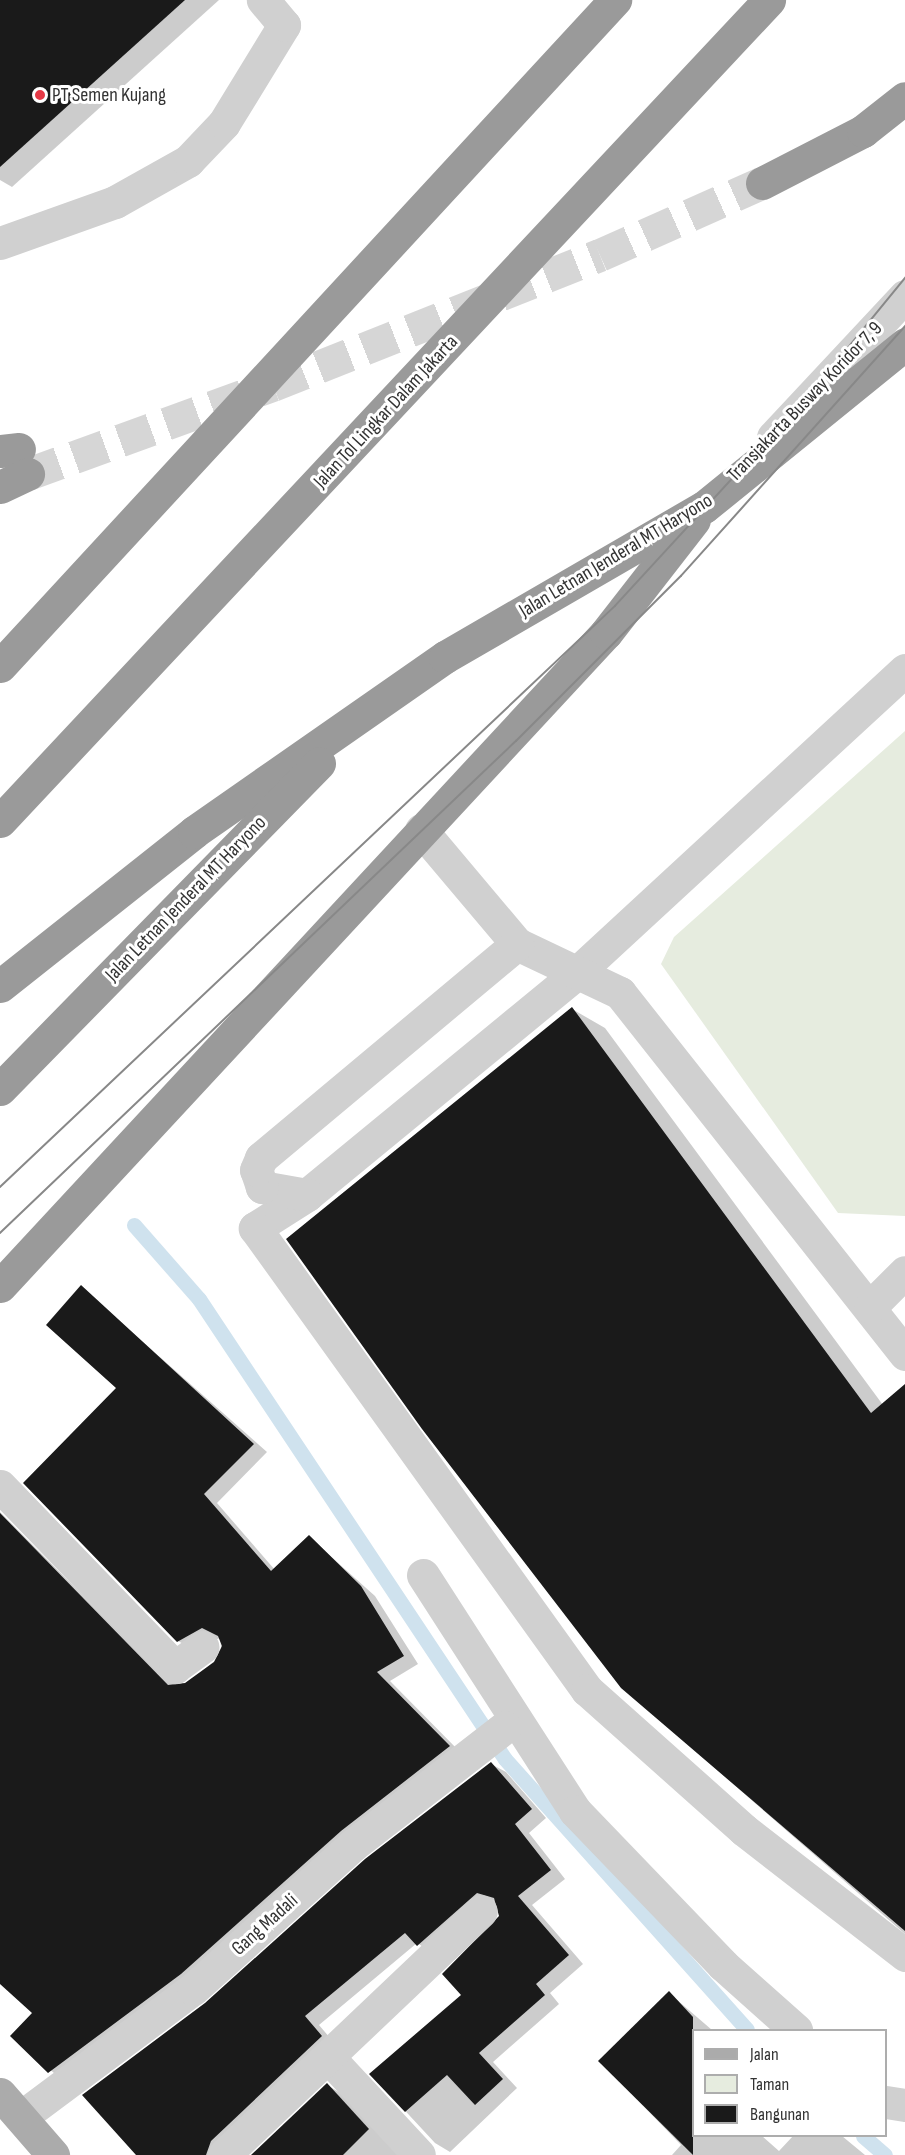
<!DOCTYPE html>
<html>
<head>
<meta charset="utf-8">
<style>
	body { margin:0 }
	#map { position:relative; width:905px; height:2155px; overflow:hidden; background:#fff; font-family:"Sofia Sans Condensed",sans-serif }
	div>[style] { position:absolute }
	.green>* { inset:0; background:#e6ecdf }
	.shadow>* { inset:0; background:#0003 }
	.stream>* { height:15px; margin:-7.5px; padding:0 7.5px; transform-origin:7.5px; border-radius:7.5px; background:#cfe2ee }
	.building>* { inset:0; background:#1a1a1a }
	.highway-tunnel>* { height:33px; margin-top:-16.5px; transform-origin:0; background:repeating-linear-gradient(90deg,#d6d6d6 0 33px,transparent 0 49px) }
	.minor>* { height:33px; margin:-16.5px; padding:0 16.5px; transform-origin:16.5px; border-radius:16.5px; background:#d0d0d0 }
	.major>* { height:33px; margin:-16.5px; padding:0 16.5px; transform-origin:16.5px; border-radius:16.5px; background:#ababab }
	.highway>* { height:33px; margin:-16.5px; padding:0 16.5px; transform-origin:16.5px; border-radius:16.5px; background:#9a9a9a }
	.tram>* { height:1.5px; margin:-0.75px; padding:0 0.75px; transform-origin:0.75px; border-radius:0.75px; background:#888 }
	.dots>* { width:16px; height:16px; translate:-50% -50%; box-sizing:border-box; border:3px solid #fff; border-radius:50% }
	span { translate:-50% -50%; white-space:nowrap; text-align:center; line-height:1.15; -webkit-text-stroke:6px #fff; paint-order:stroke }
	.poi-label { font-size:20px; color:#333 }
	.left { translate:0 -50%; text-align:left }
	.street-label { font-size:20px; color:#333 }
	.legend { position:absolute; left:692px; top:2029px; width:195px; height:108px; box-sizing:border-box; background:#fff; border:2px solid #adadad; margin:0; padding:8px 10px; list-style:none; font-size:18px; color:#333 }
	.legend li { display:flex; align-items:center; gap:12px; height:30px }
	.legend b { width:30px; border:2px solid #adadad }
</style>
</head>
<body>
<div id="map">
	<div class="green">
		<i style="clip-path:polygon(905px 731px,905px 1216px,838px 1213px,661px 964px,674px 937px)"></i>
	</div>
	<div class="shadow">
		<i style="clip-path:polygon(6px 0,219px 0,12px 187px,0 180px,0 6px)"></i>
		<i style="clip-path:polygon(572px 1009px,605px 1028px,883px 1405px,905px 1386px,905px 1934px,622px 1687px)"></i>
		<i style="clip-path:polygon(81px 1287px,267px 1452px,217px 1503px,275px 1570px,309px 1537px,375px 1596px,418px 1664px,390px 1681px,463px 1755px,63px 2081px,12px 2036px,35px 2013px,0 1982px,0 1512px,169px 1682px,186px 1684px,222px 1655px,220px 1638px,193px 1649px,178px 1641px,118px 1388px)"></i>
		<i style="clip-path:polygon(491px 1764px,506px 1772px,546px 1818px,529px 1833px,565px 1879px,532px 1905px,583px 1964px,550px 1993px,559px 2004px,493px 2062px,517px 2088px,450px 2152px,435px 2143px,371px 2074px,463px 1995px,501px 1916px,493px 1900px,433px 1953px,417px 1943px,319px 2025px,336px 2045px,224px 2155px,138px 2155px,206px 2004px)"></i>
		<i style="clip-path:polygon(669px 1993px,712px 2030px,694px 2030px,694px 2136px,762px 2136px,779px 2151px,793px 2136px,842px 2136px,865px 2155px,672px 2155px,681px 2145px,600px 2061px)"></i>
		<i style="clip-path:polygon(327px 2085px,342px 2094px,399px 2155px,253px 2155px)"></i>
	</div>
	<div class="stream">
		<i style="left:134px;top:1225px;width:98px;rotate:48.7deg"></i>
		<i style="left:199px;top:1299px;width:552px;rotate:56.37deg"></i>
		<i style="left:505px;top:1759px;width:363px;rotate:48.2deg"></i>
		<i style="left:863px;top:2136px;width:29px;rotate:41deg"></i>
	</div>
	<div class="building">
		<i style="clip-path:polygon(0 0,185px 0,0 167px)"></i>
		<i style="clip-path:polygon(572px 1007px,871px 1413px,905px 1384px,905px 1931px,621px 1688px,422px 1429px,286px 1239px)"></i>
		<i style="clip-path:polygon(81px 1285px,254px 1444px,204px 1494px,271px 1571px,309px 1535px,361px 1586px,404px 1656px,377px 1672px,450px 1746px,341px 1831px,181px 1974px,48px 2073px,10px 2036px,32px 2013px,0 1984px,0 1513px,168px 1685px,185px 1683px,214px 1662px,222px 1646px,218px 1636px,202px 1628px,177px 1642px,23px 1483px,116px 1388px,46px 1325px)"></i>
		<i style="clip-path:polygon(491px 1762px,532px 1809px,515px 1824px,551px 1870px,518px 1896px,569px 1955px,536px 1984px,545px 1995px,479px 2053px,503px 2079px,475px 2105px,447px 2075px,405px 2112px,369px 2074px,461px 1995px,442px 1974px,499px 1916px,494px 1898px,477px 1893px,417px 1946px,405px 1933px,305px 2016px,322px 2036px,211px 2141px,206px 2155px,136px 2155px,82px 2095px,205px 2003px,365px 1859px)"></i>
		<i style="clip-path:polygon(669px 1991px,693px 2017px,693px 2155px,598px 2061px)"></i>
		<i style="clip-path:polygon(327px 2083px,369px 2129px,343px 2155px,251px 2155px)"></i>
	</div>
	<div class="highway-tunnel">
		<i style="left:28px;top:474px;width:261px;rotate:-20deg"></i>
		<i style="left:273px;top:385px;width:352px;rotate:-21.7deg"></i>
		<i style="left:600px;top:255px;width:177px;rotate:-24deg"></i>
	</div>
	<div class="minor">
		<i style="left:0;top:243px;width:122px;rotate:-19.6deg"></i>
		<i style="left:115px;top:202px;width:84px;rotate:-29.3deg"></i>
		<i style="left:188px;top:161px;width:52px;rotate:-46.5deg"></i>
		<i style="left:224px;top:123px;width:115px;rotate:-58.5deg"></i>
		<i style="left:284px;top:25px;width:33px;rotate:-130deg"></i>
		<i style="left:773px;top:437px;width:193px;rotate:-46.9deg"></i>
		<i style="left:905px;top:670px;width:447px;rotate:137.3deg"></i>
		<i style="left:577px;top:973px;width:350px;rotate:140.6deg"></i>
		<i style="left:307px;top:1195px;width:62px;rotate:147.6deg"></i>
		<i style="left:255px;top:1228px;width:569px;rotate:54.3deg"></i>
		<i style="left:587px;top:1690px;width:210px;rotate:41.7deg"></i>
		<i style="left:744px;top:1830px;width:204px;rotate:37.8deg"></i>
		<i style="left:421px;top:830px;width:149px;rotate:49.9deg"></i>
		<i style="left:517px;top:944px;width:114px;rotate:25.4deg"></i>
		<i style="left:620px;top:993px;width:460px;rotate:51.7deg"></i>
		<i style="left:307px;top:1195px;width:46px;rotate:-169.9deg"></i>
		<i style="left:262px;top:1187px;width:18px;rotate:-109deg"></i>
		<i style="left:256px;top:1170px;width:13px;rotate:-67deg"></i>
		<i style="left:261px;top:1158px;width:334px;rotate:-39.9deg"></i>
		<i style="left:870px;top:1307px;width:49px;rotate:-45deg"></i>
		<i style="left:0;top:1486px;width:252px;rotate:46deg"></i>
		<i style="left:175px;top:1667px;width:34px;rotate:-36deg"></i>
		<i style="left:423px;top:1575px;width:281px;rotate:57.2deg"></i>
		<i style="left:575px;top:1811px;width:214px;rotate:46.1deg"></i>
		<i style="left:723px;top:1965px;width:98px;rotate:41.7deg"></i>
		<i style="left:329px;top:2058px;width:132px;rotate:47.1deg"></i>
		<i style="left:886px;top:2102px;width:19px;rotate:9deg"></i>
		<i style="left:21px;top:2117px;width:214px;rotate:-36.7deg"></i>
		<i style="left:193px;top:1989px;width:215px;rotate:-42deg"></i>
		<i style="left:353px;top:1845px;width:192px;rotate:-37.8deg"></i>
		<i style="left:224px;top:2155px;width:354px;rotate:-43.5deg"></i>
	</div>
	<div class="major">
		<i style="left:0;top:2094px;width:81px;rotate:49deg"></i>
	</div>
	<div class="highway">
		<i style="left:762px;top:183px;width:114px;rotate:-27.2deg"></i>
		<i style="left:863px;top:131px;width:53px;rotate:-38.2deg"></i>
		<i style="left:0;top:451px;width:19px;rotate:-6deg"></i>
		<i style="left:0;top:487px;width:31px;rotate:-25deg"></i>
		<i style="left:0;top:666px;width:907px;rotate:-47.28deg"></i>
		<i style="left:0;top:821px;width:1125px;rotate:-46.87deg"></i>
		<i style="left:0;top:986px;width:248px;rotate:-38.4deg"></i>
		<i style="left:194px;top:832px;width:306px;rotate:-34.9deg"></i>
		<i style="left:445px;top:657px;width:299px;rotate:-30.1deg"></i>
		<i style="left:704px;top:507px;width:259px;rotate:-39deg"></i>
		<i style="left:0;top:1089px;width:456px;rotate:-45.6deg"></i>
		<i style="left:0;top:1286px;width:891px;rotate:-47.14deg"></i>
		<i style="left:606px;top:633px;width:143px;rotate:-52.1deg"></i>
	</div>
	<div class="tram">
		<i style="left:0;top:1187px;width:846px;rotate:-43.37deg"></i>
		<i style="left:615px;top:606px;width:289px;rotate:-47.4deg"></i>
		<i style="left:811px;top:393px;width:149px;rotate:-50.7deg"></i>
		<i style="left:0;top:1233px;width:713px;rotate:-43.64deg"></i>
		<i style="left:516px;top:741px;width:233px;rotate:-45deg"></i>
		<i style="left:681px;top:576px;width:336px;rotate:-48.1deg"></i>
	</div>
	<div class="dots">
		<i style="left:40px;top:95px;background:#e63946"></i>
	</div>
	<div class="poi-label">
		<span class="left" style="left:52px;top:95px">PT Semen Kujang</span>
	</div>
	<div class="street-label">
		<span style="left:805px;top:402px;rotate:-46deg">Transjakarta Busway Koridor 7, 9</span>
		<span style="left:386px;top:412px;rotate:-47deg">Jalan Tol Lingkar Dalam Jakarta</span>
		<span style="left:616px;top:556px;rotate:-31deg">Jalan Letnan Jenderal MT Haryono</span>
		<span style="left:186px;top:899px;rotate:-46deg">Jalan Letnan Jenderal MT Haryono</span>
		<span style="left:265px;top:1925px;rotate:-42deg">Gang Madali</span>
	</div>
	<ul class="legend">
	<li><b style="height:8px;background:#ababab"></b>Jalan</li>
	<li><b style="height:16px;background:#e6ecdf"></b>Taman</li>
	<li><b style="height:16px;background:#1a1a1a"></b>Bangunan</li>
	</ul>
</div>
</body>
</html>
